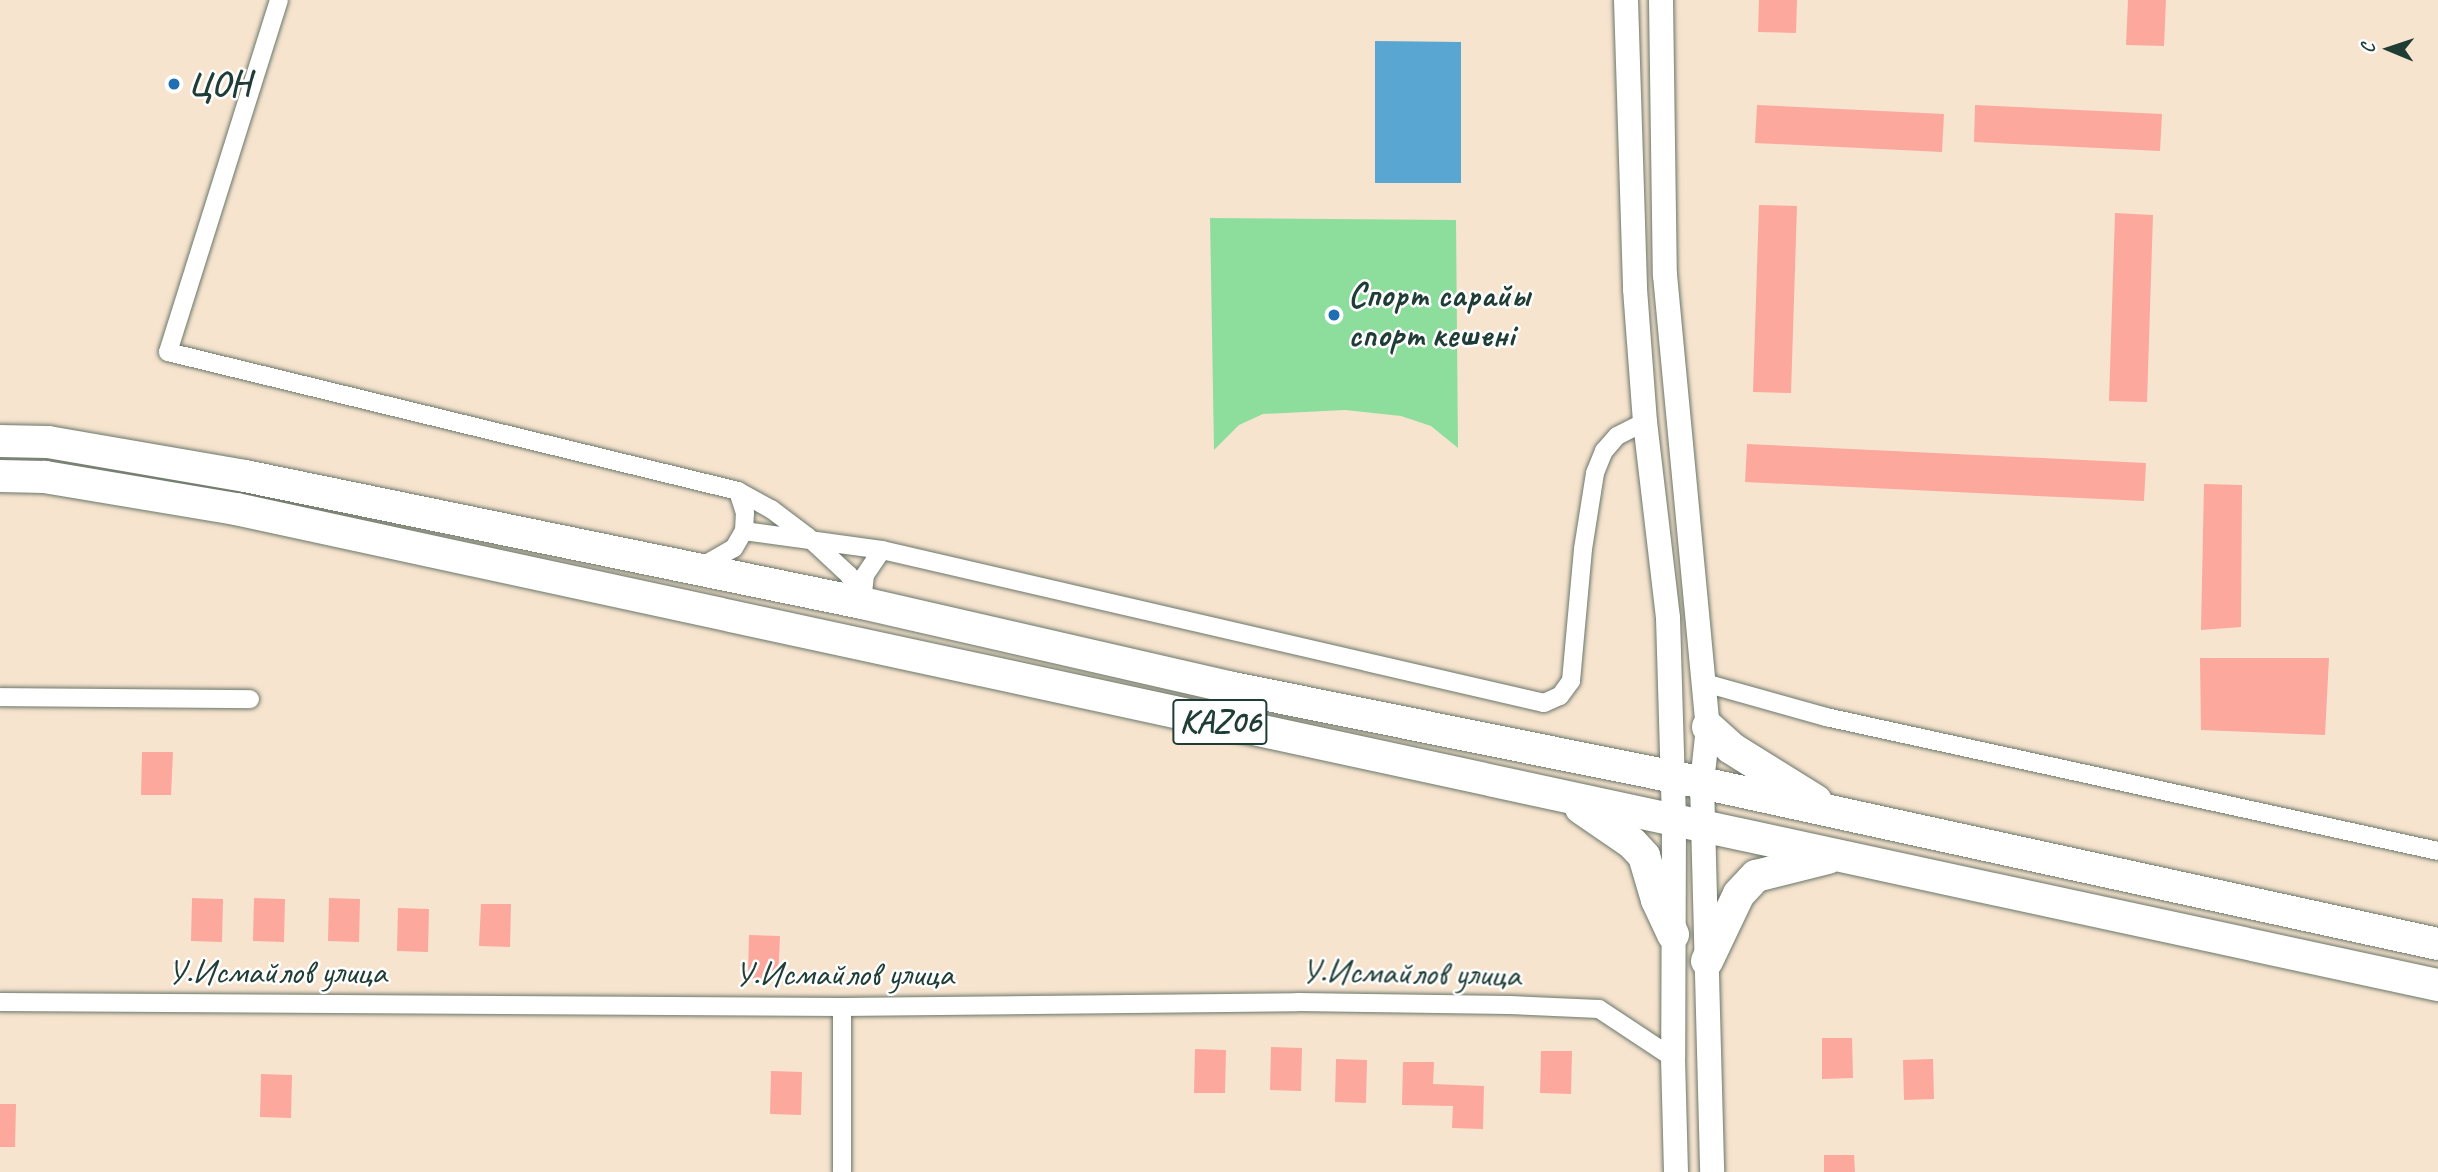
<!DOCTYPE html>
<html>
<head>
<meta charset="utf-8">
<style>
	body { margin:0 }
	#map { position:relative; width:2438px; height:1172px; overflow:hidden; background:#f7e4cf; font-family:Caveat,sans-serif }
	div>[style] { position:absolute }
	.green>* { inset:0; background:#8dde9d }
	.water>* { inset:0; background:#5aa6d2 }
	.building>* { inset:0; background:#fca89d }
	.roads { filter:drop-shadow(0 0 2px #6b776a) drop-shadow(0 0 2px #6b776a) }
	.street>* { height:18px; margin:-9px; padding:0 9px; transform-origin:9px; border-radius:9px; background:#fff }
	.secondary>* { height:24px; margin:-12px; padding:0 12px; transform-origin:12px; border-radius:12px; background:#fff }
	.highway>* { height:32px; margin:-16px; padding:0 16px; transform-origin:16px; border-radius:16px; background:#fff }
	.dots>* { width:19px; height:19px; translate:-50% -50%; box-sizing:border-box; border:4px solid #fff; border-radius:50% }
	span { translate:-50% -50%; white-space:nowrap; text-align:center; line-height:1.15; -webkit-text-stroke:5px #fff; paint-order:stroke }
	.shield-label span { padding:2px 5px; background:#fff; border:2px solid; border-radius:5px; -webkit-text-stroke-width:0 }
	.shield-label { font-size:33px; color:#1f3d34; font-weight:700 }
	.poi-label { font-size:35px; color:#1f3d34; font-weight:700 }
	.left { translate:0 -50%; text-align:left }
	.street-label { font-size:35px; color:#1f3d34 }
	.north { position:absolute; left:2354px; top:14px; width:70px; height:70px; -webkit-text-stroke:5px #fff; paint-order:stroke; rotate:272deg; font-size:19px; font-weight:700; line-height:28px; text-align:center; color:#1f3d34 }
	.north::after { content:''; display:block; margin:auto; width:24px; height:32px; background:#1f3d34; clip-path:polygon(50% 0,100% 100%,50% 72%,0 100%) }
</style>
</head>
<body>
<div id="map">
	<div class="green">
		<i style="clip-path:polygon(1210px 218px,1456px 220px,1458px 448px,1431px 426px,1401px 416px,1345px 410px,1263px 414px,1239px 425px,1214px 450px)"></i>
	</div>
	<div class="water">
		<i style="clip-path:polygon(1375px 41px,1461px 42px,1461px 183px,1375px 183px)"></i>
	</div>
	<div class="building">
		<i style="clip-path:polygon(1759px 0,1797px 0,1796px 33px,1758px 32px)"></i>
		<i style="clip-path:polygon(2128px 0,2166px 0,2164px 46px,2126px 45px)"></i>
		<i style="clip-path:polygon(1757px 105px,1944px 114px,1942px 152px,1755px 143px)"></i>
		<i style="clip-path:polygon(1975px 105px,2162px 114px,2160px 151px,1974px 142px)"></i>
		<i style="clip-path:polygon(1759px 205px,1797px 206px,1791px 393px,1753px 392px)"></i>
		<i style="clip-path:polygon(2115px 213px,2153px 215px,2147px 402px,2109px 401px)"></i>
		<i style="clip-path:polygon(1747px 444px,2146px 463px,2144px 501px,1745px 482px)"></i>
		<i style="clip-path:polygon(2204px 484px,2242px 485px,2241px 627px,2201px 630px)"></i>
		<i style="clip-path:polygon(2200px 658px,2329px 658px,2325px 735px,2201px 730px)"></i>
		<i style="clip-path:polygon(142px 752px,173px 752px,171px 795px,141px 795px)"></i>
		<i style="clip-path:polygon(192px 898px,223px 899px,222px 942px,191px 941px)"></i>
		<i style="clip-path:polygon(254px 898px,285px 899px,284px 942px,253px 941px)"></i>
		<i style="clip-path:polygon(329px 898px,360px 899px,359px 942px,328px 941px)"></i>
		<i style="clip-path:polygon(481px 904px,511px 904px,510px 947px,479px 946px)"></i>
		<i style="clip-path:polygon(398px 908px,429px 909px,428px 952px,397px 951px)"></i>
		<i style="clip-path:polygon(749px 935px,780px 936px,778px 979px,748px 978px)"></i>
		<i style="clip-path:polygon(1822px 1038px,1852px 1038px,1853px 1078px,1822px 1079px)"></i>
		<i style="clip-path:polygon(1271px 1047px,1302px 1048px,1301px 1091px,1270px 1090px)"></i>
		<i style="clip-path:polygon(1195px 1049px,1226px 1050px,1225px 1093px,1194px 1093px)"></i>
		<i style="clip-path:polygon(1541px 1051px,1572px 1051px,1571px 1094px,1540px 1093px)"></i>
		<i style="clip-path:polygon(1336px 1059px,1367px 1060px,1366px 1103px,1335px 1102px)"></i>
		<i style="clip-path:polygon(1933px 1059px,1934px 1099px,1904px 1100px,1903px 1060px)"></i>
		<i style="clip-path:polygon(1403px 1062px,1434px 1062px,1433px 1084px,1484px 1086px,1483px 1129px,1452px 1128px,1453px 1106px,1402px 1105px)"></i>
		<i style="clip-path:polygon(771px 1071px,802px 1072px,801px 1115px,770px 1114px)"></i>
		<i style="clip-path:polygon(261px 1074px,292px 1075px,291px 1118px,260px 1117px)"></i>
		<i style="clip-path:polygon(0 1104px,16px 1104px,15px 1147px,0 1147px)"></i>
		<i style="clip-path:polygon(1824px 1155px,1854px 1155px,1855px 1172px,1824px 1172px)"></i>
	</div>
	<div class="roads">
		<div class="street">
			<i style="left:279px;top:0;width:369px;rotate:107.5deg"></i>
			<i style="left:168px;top:352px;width:587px;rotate:13.7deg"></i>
			<i style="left:738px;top:491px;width:38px;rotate:29deg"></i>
			<i style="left:771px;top:509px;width:46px;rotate:37.1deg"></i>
			<i style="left:808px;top:537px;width:56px;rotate:42.8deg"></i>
			<i style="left:849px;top:575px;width:31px;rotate:65deg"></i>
			<i style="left:744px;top:531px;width:139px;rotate:7.8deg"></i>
			<i style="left:882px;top:550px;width:679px;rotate:13.01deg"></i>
			<i style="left:1544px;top:703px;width:17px;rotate:-24deg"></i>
			<i style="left:1560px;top:696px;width:19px;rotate:-54deg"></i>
			<i style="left:1571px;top:681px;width:133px;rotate:-84.8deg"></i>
			<i style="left:1583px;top:549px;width:77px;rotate:-81deg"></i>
			<i style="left:1595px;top:473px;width:24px;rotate:-68deg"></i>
			<i style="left:1604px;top:451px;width:20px;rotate:-49deg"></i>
			<i style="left:1617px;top:436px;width:31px;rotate:-27deg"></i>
			<i style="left:699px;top:568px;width:40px;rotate:-29.7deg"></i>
			<i style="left:734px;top:548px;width:20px;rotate:-60deg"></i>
			<i style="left:744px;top:531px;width:18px;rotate:-87deg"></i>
			<i style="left:745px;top:513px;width:23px;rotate:-108deg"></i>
			<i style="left:862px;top:603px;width:28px;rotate:-84deg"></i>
			<i style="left:865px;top:575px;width:30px;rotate:-56deg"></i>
			<i style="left:1705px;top:683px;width:126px;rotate:15.7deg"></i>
			<i style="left:1826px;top:717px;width:626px;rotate:12.35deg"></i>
			<i style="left:0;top:697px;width:250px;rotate:0.5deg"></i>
			<i style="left:0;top:1002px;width:842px;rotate:0.34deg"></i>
			<i style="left:842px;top:1007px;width:455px;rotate:-0.6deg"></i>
			<i style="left:1297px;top:1002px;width:212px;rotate:0.8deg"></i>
			<i style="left:1509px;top:1005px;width:90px;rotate:2.5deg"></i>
			<i style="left:1599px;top:1009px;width:89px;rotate:33.5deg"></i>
			<i style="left:842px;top:1172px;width:165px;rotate:-90deg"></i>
		</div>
		<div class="secondary">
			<i style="left:1626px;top:0;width:289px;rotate:88.2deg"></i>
			<i style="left:1635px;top:289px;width:133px;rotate:85.7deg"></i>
			<i style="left:1645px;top:422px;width:197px;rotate:83.3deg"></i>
			<i style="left:1668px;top:618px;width:204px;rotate:88.3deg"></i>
			<i style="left:1674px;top:822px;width:236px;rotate:90.2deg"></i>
			<i style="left:1673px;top:1058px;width:114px;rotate:88.5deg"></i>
			<i style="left:1661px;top:0;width:275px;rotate:89.2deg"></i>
			<i style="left:1665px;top:275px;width:454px;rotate:84.6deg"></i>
			<i style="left:1708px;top:727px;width:56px;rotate:96.1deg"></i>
			<i style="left:1702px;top:783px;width:389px;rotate:88.5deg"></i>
		</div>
		<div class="highway">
			<i style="left:0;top:441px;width:48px;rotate:1.2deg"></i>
			<i style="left:48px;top:442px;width:200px;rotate:9.8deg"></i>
			<i style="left:245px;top:476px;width:630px;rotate:11.63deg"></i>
			<i style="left:862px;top:603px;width:376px;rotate:12.9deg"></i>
			<i style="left:1228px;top:687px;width:484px;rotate:11.4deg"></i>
			<i style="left:1702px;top:783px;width:753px;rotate:12.34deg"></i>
			<i style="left:0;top:476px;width:45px;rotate:1.3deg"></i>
			<i style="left:45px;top:477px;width:194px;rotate:9.5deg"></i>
			<i style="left:236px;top:509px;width:2253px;rotate:12.2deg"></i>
			<i style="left:1708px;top:727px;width:31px;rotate:42deg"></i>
			<i style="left:1731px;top:748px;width:100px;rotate:31.9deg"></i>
			<i style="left:1581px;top:808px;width:62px;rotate:34.5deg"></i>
			<i style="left:1632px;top:843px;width:18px;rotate:47deg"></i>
			<i style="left:1644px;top:856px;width:46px;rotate:73.5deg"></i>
			<i style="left:1657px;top:900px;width:38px;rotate:65deg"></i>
			<i style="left:1707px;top:961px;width:74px;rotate:-64.5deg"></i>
			<i style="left:1739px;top:894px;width:25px;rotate:-47deg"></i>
			<i style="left:1756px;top:876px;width:74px;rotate:-14deg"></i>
		</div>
	</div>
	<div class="dots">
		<i style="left:174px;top:84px;background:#1f6fb2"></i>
		<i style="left:1334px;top:315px;background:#1f6fb2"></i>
	</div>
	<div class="shield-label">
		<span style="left:1220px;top:722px">KАZ06</span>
	</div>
	<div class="poi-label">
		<span class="left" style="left:188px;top:84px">ЦОН</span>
		<span class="left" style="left:1348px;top:315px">Спорт сарайы<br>спорт кешені</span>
	</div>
	<div class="street-label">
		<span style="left:277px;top:972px">У.Исмайлов улица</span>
		<span style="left:1411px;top:973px;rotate:1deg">У.Исмайлов улица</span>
		<span style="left:844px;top:974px">У.Исмайлов улица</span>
	</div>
	<div class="north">С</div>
</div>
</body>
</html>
